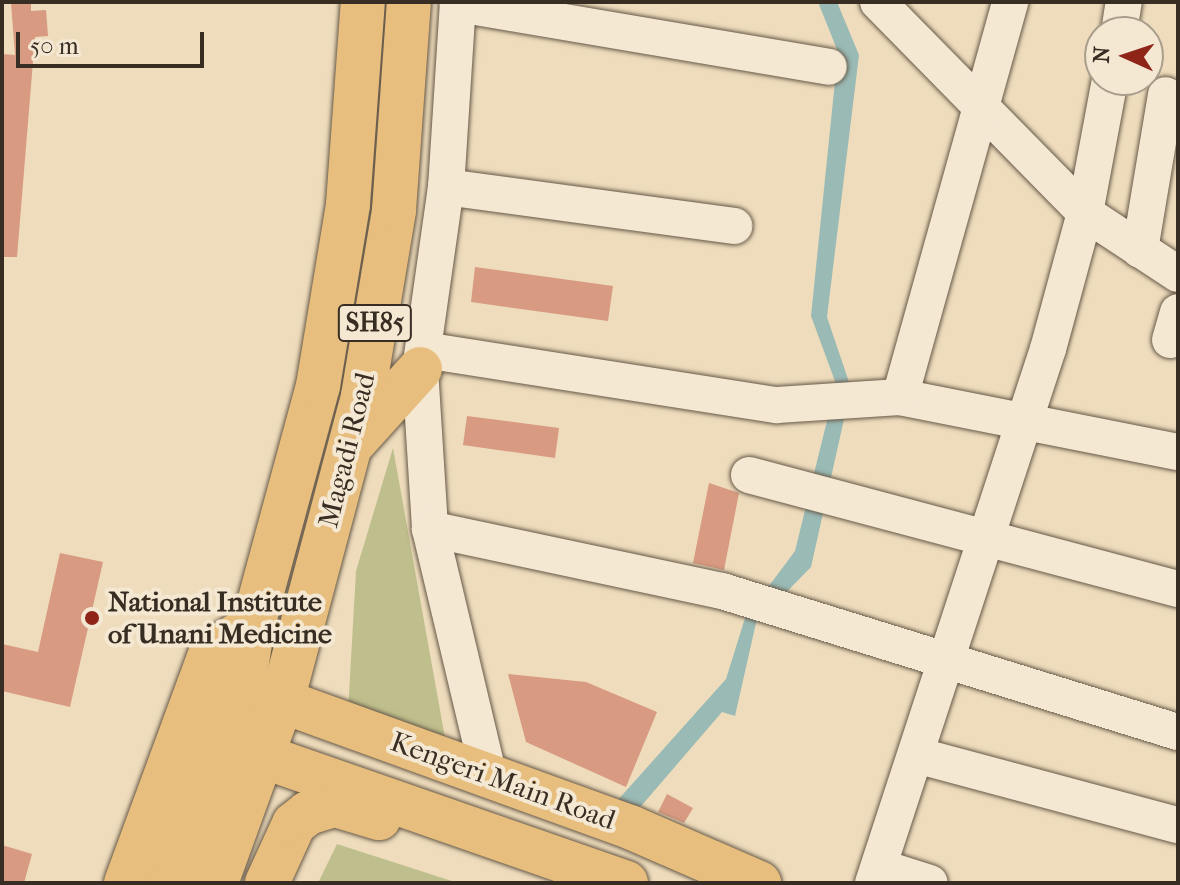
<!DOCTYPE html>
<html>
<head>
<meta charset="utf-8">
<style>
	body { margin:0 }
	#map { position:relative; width:1180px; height:885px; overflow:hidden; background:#eedcbc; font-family:"IM FELL French Canon",serif }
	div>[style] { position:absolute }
	.green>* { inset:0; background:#bfbf8d }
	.water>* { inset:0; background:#9abab5 }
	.building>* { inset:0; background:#d89a80 }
	.roads { filter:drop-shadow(0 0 2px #665948) drop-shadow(0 0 2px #665948) }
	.minor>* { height:36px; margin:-18px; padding:0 18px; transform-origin:18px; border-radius:18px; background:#f4e8d3 }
	.major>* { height:44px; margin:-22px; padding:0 22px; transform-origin:22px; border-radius:22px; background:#e7be7e }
	.dots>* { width:22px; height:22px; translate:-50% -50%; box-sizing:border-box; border:4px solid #f4e8d3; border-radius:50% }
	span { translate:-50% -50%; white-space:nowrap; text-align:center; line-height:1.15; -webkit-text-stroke:8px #f4e8d3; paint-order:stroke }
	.shield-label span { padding:2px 6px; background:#f4e8d3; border:2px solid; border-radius:6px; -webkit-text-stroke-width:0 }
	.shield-label { font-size:26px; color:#382d22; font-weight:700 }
	.street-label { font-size:28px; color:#382d22 }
	.poi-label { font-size:28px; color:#382d22; font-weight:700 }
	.left { translate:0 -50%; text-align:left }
	.frame { position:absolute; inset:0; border:4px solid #382d22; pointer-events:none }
	.north { position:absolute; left:1084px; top:16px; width:80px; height:80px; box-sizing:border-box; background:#f4e8d3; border:2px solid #a99d8c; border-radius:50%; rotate:273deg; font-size:22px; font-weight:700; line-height:32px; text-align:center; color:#382d22 }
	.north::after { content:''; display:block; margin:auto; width:28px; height:36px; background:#8f2418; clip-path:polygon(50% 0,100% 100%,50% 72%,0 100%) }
	.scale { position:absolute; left:16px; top:32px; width:188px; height:36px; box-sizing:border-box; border:4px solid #382d22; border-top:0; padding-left:10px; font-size:24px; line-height:28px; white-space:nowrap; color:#382d22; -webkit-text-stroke:6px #f4e8d3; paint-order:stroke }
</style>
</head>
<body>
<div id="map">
	<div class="green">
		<i style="clip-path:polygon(393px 448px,447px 749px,348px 712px,356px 571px)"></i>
		<i style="clip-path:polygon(337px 844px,458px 883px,318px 883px)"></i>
	</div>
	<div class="water">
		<i style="clip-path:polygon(818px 2px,837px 2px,859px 55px,827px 317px,851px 388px,811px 567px,756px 623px,735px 716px,722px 712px,630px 819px,608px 811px,726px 679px,745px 618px,795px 551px,836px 384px,811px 316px,838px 52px)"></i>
	</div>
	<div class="building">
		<i style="clip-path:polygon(31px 2px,31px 11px,46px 10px,48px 36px,35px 37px,17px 257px,2px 257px,2px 54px,15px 55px,11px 3px)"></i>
		<i style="clip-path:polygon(475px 267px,613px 286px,608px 321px,471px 302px)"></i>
		<i style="clip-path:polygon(467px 416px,559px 428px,555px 458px,463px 445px)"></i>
		<i style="clip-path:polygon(709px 483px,739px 493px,724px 570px,693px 563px)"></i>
		<i style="clip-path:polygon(60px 553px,103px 562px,70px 707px,2px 691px,2px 644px,38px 652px)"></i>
		<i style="clip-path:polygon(508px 674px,586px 682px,657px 712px,626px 787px,526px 742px)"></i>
		<i style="clip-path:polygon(667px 794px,693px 808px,684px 823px,658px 812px)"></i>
		<i style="clip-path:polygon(2px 845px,32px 854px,24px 883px,2px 883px)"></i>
	</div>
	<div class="roads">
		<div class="minor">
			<i style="left:458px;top:2px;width:185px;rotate:93.7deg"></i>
			<i style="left:446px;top:187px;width:184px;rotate:98.1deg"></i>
			<i style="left:420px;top:369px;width:160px;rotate:86.4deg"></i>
			<i style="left:430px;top:529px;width:254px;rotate:76.6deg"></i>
			<i style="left:878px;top:2px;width:296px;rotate:45.5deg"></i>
			<i style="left:1085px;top:213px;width:111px;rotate:33.3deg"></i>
			<i style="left:458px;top:4px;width:376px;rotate:9.6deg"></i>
			<i style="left:1119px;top:32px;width:30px;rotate:-81deg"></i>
			<i style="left:446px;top:187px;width:291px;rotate:7.7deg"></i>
			<i style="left:1140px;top:250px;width:157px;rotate:-80.5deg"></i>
			<i style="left:1170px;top:340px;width:29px;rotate:-74deg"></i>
			<i style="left:424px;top:350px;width:357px;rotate:8.9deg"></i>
			<i style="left:777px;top:405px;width:123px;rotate:-3.7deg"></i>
			<i style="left:900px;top:397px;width:283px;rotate:11.2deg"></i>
			<i style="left:900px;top:397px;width:410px;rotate:-74.4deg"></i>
			<i style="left:749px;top:475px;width:444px;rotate:14.9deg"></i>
			<i style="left:430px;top:529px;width:299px;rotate:12deg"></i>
			<i style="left:722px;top:591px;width:477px;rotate:17.2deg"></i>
			<i style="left:916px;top:755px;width:271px;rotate:15deg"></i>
			<i style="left:879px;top:867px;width:53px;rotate:17.4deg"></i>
			<i style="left:873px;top:883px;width:562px;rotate:-71.86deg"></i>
			<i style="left:1048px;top:349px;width:141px;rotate:-74.8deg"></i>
			<i style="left:1085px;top:213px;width:135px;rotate:-79.4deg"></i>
		</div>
		<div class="major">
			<i style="left:355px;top:441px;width:97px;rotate:-47.9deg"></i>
			<i style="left:257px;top:692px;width:397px;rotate:19.9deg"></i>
			<i style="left:630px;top:827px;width:141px;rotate:23.5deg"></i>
			<i style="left:236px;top:747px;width:413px;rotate:19.2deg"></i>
			<i style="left:126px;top:883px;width:246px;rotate:-69.8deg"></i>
			<i style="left:211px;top:652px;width:50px;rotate:-32.7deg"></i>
			<i style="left:172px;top:883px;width:208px;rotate:-70.1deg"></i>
			<i style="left:243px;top:687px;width:63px;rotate:-80.8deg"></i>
			<i style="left:253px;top:625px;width:248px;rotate:-74.8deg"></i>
			<i style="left:318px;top:386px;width:184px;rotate:-80.6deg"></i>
			<i style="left:348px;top:204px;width:203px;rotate:-85.8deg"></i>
			<i style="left:216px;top:883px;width:194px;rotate:-70.1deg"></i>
			<i style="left:282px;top:701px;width:316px;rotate:-75.1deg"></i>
			<i style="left:363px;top:396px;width:189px;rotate:-80.5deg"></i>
			<i style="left:394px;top:210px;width:209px;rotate:-85.9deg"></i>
			<i style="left:267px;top:883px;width:65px;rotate:-65.4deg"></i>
			<i style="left:294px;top:824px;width:18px;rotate:-38deg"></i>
			<i style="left:308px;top:813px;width:28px;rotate:-17deg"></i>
			<i style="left:335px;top:805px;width:46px;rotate:16.5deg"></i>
		</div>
	</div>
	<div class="dots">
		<i style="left:92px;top:618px;background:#8f2418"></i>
	</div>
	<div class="shield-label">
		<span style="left:375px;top:323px">SH85</span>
	</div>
	<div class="street-label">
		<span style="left:347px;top:450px;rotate:-76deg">Magadi Road</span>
		<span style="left:503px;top:781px;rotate:20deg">Kengeri Main Road</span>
	</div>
	<div class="poi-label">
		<span class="left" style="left:108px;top:618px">National Institute<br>of Unani Medicine</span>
	</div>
	<div class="frame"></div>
	<div class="north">N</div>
	<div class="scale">50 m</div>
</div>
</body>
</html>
